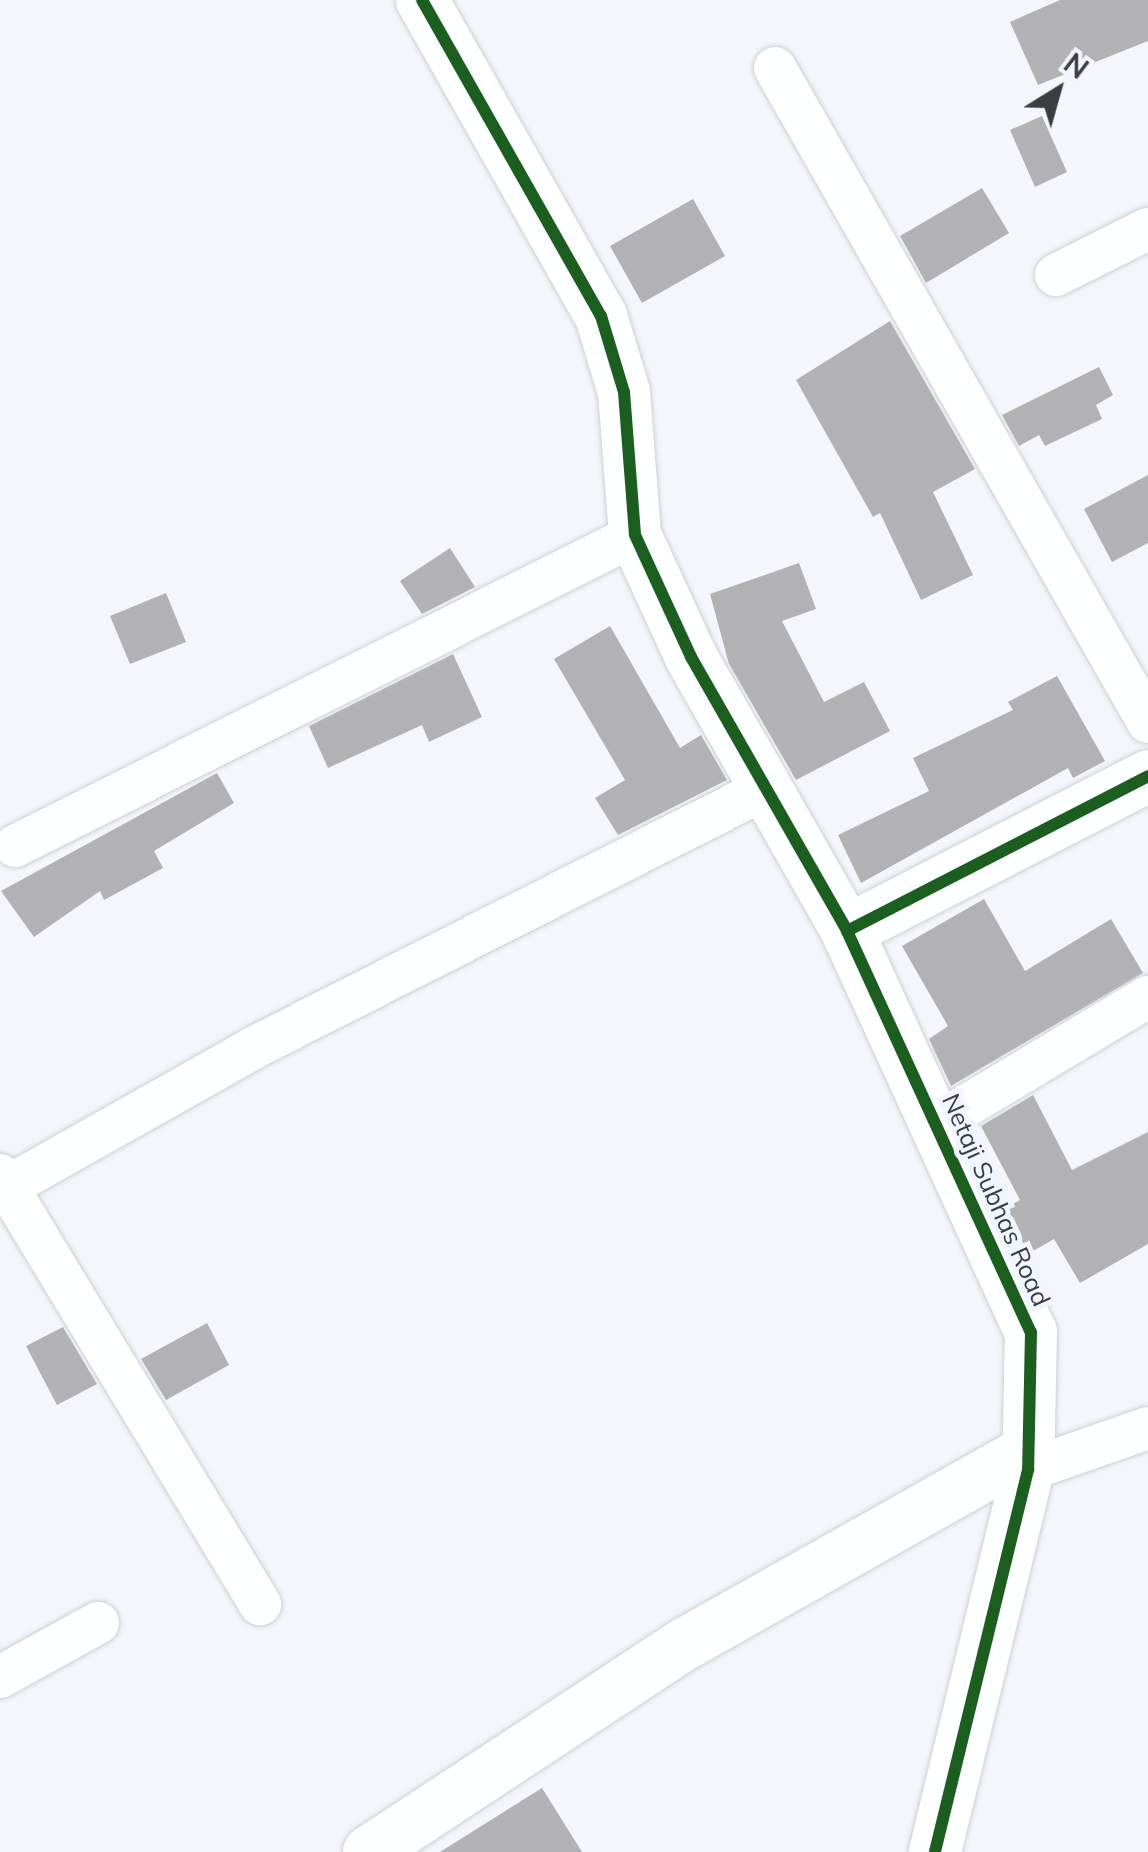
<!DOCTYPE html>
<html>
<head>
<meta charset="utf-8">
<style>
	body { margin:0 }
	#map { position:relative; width:1148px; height:1852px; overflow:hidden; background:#f4f6fc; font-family:Mulish,sans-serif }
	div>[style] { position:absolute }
	.building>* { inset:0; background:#b2b1b4 }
	.roads { filter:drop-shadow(0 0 2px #ced0d4) drop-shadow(0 0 2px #ced0d4) }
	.minor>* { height:42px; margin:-21px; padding:0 21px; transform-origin:21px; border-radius:21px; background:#fdfeff }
	.tertiary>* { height:52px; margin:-26px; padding:0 26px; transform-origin:26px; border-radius:26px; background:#fdfeff }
	.cycleway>* { height:12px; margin:-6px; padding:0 6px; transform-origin:6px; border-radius:6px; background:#1b5e20 }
	span { translate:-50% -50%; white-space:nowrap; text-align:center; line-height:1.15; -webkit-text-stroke:10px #f0f5ff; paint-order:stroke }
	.street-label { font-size:25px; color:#3b3d41 }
	.north { position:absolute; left:1008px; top:40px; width:100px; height:100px; -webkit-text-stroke:8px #f0f5ff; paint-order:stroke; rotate:37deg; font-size:28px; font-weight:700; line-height:40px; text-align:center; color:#3b3d41 }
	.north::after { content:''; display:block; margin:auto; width:35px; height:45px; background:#3b3d41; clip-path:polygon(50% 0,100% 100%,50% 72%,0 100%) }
</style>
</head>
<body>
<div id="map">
	<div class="building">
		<i style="clip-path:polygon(1060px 0,1148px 0,1148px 41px,1038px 85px,1010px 22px)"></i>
		<i style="clip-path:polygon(1042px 116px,1067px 172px,1035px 187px,1010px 130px)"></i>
		<i style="clip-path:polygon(982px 188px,1009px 233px,926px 283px,900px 236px)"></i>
		<i style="clip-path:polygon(693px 199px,725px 256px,642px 303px,610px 246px)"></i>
		<i style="clip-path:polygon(890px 321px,975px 469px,933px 492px,973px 575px,921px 600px,880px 513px,873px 517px,796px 380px)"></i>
		<i style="clip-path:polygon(1099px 367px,1113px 395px,1096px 405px,1102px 419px,1045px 446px,1039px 435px,1019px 446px,1002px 415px)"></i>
		<i style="clip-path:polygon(1148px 475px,1148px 543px,1112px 562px,1084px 509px)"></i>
		<i style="clip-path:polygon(450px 548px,475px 587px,422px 614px,400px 581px)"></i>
		<i style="clip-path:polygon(799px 563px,816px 609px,782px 621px,824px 702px,864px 682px,890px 731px,796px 780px,729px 664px,710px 594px)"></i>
		<i style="clip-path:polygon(166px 593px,186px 642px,130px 664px,110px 616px)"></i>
		<i style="clip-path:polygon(610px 626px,680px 748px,701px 735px,727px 780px,618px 835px,595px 798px,625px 780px,554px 659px)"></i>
		<i style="clip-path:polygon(453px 654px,482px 717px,429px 742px,422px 725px,328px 768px,309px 726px)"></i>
		<i style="clip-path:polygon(1057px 676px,1105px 761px,1073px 778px,1068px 768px,861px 883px,838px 835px,929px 791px,913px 758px,1013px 710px,1008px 702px)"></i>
		<i style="clip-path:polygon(217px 773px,234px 803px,154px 851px,163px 868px,104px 900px,100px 891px,34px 937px,1px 891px)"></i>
		<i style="clip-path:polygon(984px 899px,1025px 971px,1111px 919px,1143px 973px,951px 1086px,929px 1039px,948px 1026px,902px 946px)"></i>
		<i style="clip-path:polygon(1033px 1095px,1072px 1170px,1148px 1132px,1148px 1244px,1080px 1283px,1054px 1239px,1028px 1254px,1007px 1207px,1020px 1200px,981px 1126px)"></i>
		<i style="clip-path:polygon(207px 1323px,229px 1365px,166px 1400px,141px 1359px)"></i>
		<i style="clip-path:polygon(63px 1327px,97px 1384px,57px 1405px,26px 1346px)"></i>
		<i style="clip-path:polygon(542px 1788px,582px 1852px,440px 1852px)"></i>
	</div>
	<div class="roads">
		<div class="minor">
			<i style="left:775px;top:68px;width:753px;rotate:60.3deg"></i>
			<i style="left:1056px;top:275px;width:103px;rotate:-26.6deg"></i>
			<i style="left:15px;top:846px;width:694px;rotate:-26.64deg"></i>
			<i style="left:938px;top:1123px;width:245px;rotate:-31deg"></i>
			<i style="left:0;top:1175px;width:502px;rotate:58.78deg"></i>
			<i style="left:7px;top:1187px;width:285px;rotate:-29.4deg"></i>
			<i style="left:255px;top:1047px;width:572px;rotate:-26.83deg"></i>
			<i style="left:1028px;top:1470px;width:127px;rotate:-19.3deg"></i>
			<i style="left:0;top:1677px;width:112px;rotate:-28.9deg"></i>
		</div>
		<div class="tertiary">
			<i style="left:422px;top:0;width:363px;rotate:60.5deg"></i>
			<i style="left:601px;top:316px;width:79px;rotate:73.2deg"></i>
			<i style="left:624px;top:392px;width:143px;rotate:85.6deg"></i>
			<i style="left:635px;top:535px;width:134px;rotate:65.3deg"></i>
			<i style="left:691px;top:657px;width:315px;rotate:60.3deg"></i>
			<i style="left:847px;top:931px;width:339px;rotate:-27.2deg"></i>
			<i style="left:847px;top:931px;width:441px;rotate:65.4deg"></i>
			<i style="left:1031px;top:1332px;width:138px;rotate:91.2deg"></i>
			<i style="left:1028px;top:1470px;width:393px;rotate:103.7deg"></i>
			<i style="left:369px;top:1852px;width:378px;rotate:-33.4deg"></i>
			<i style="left:685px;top:1644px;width:393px;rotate:-29.4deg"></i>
		</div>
	</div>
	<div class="cycleway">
		<i style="left:422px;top:0;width:363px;rotate:60.5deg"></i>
		<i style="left:601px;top:316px;width:79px;rotate:73.2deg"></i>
		<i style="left:624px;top:392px;width:143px;rotate:85.6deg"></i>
		<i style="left:635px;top:535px;width:134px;rotate:65.3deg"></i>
		<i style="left:691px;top:657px;width:315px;rotate:60.3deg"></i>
		<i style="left:847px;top:931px;width:339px;rotate:-27.2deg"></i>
		<i style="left:847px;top:931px;width:441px;rotate:65.4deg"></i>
		<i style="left:1031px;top:1332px;width:138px;rotate:91.2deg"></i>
		<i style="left:1028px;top:1470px;width:393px;rotate:103.7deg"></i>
	</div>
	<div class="street-label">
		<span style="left:996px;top:1200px;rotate:66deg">Netaji Subhas Road</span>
	</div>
	<div class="north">N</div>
</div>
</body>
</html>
